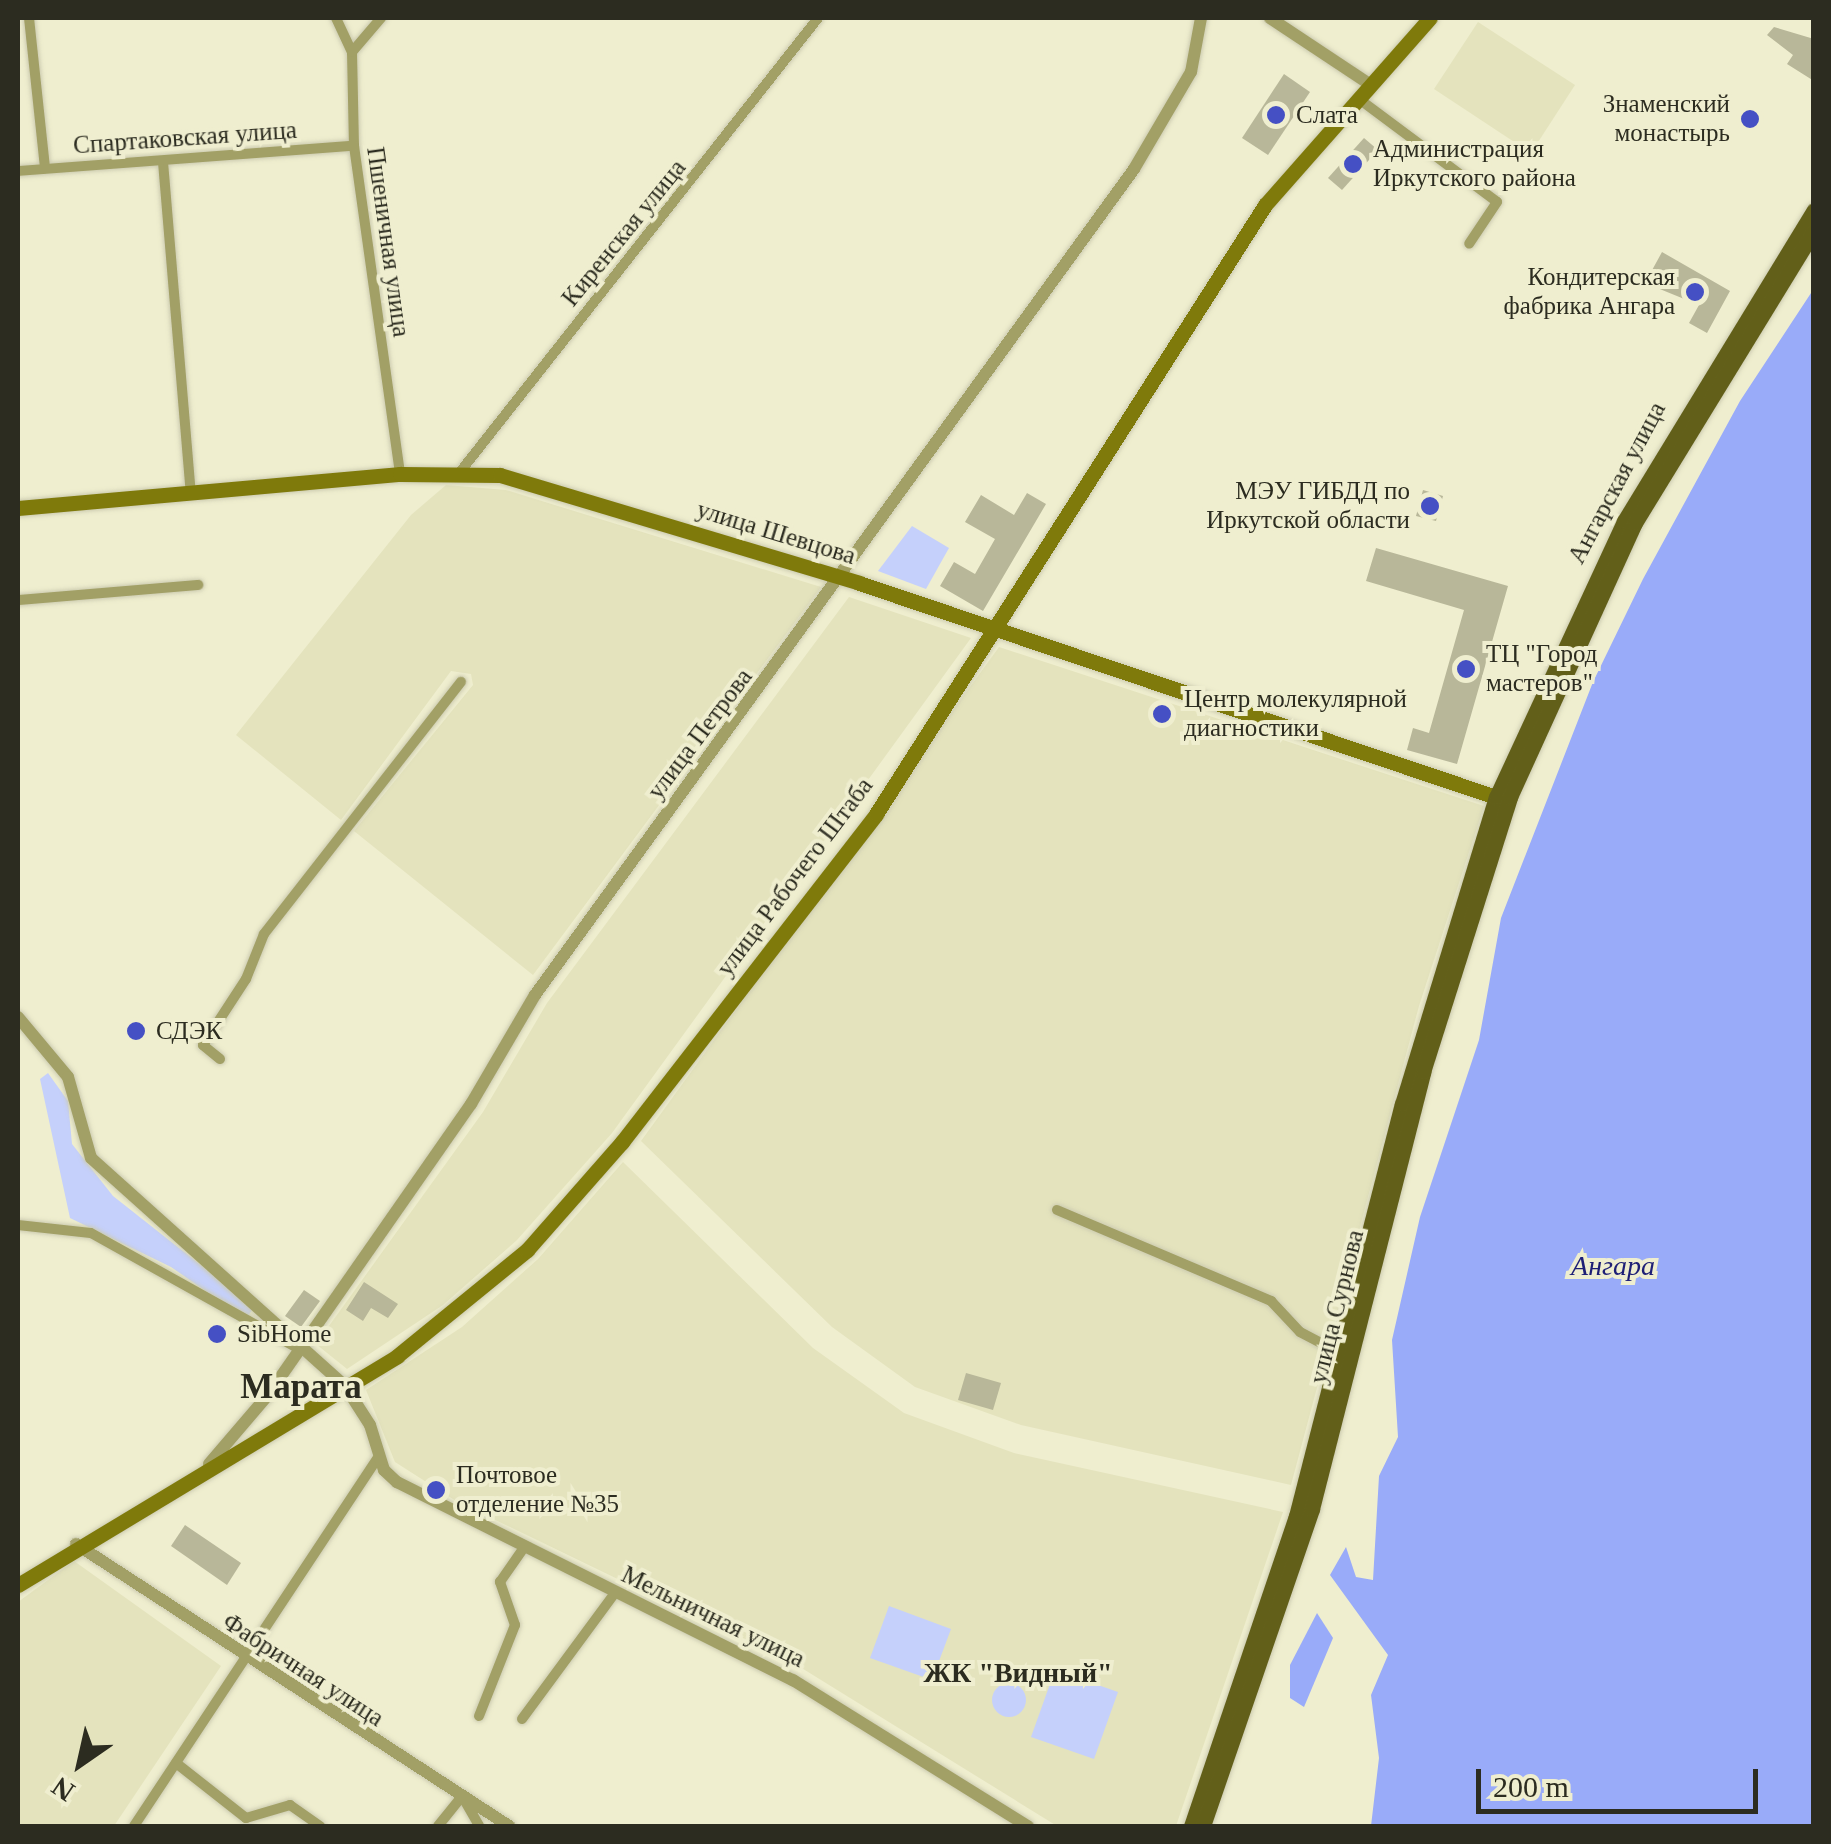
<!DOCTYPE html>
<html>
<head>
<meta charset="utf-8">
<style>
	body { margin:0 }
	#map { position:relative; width:1831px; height:1844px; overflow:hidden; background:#efeecf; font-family:Georgia,serif }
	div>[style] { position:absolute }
	.built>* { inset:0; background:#e4e3bd }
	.green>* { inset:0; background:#c5d0fb }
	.round { border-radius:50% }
	.water>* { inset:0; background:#99abf9 }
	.building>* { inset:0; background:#b8b799 }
	.roads { filter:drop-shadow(0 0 2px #cccbb0) drop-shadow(0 0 2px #cccbb0) }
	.minor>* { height:10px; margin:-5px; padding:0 5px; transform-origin:5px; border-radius:5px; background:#a2a066 }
	.tertiary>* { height:12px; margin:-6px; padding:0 6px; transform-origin:6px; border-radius:6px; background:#a2a066 }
	.secondary>* { height:15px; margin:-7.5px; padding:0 7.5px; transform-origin:7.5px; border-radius:7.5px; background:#7f7a0b }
	.primary>* { height:15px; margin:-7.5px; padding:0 7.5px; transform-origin:7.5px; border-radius:7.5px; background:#625f19 }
	.dots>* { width:28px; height:28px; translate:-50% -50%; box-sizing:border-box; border:5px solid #efeecf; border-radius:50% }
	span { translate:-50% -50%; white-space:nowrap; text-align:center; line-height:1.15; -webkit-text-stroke:8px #efeecf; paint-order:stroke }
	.poi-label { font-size:25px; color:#2c2c20 }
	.right { translate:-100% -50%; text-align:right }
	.left { translate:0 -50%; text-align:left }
	.street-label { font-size:25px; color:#2c2c20 }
	.water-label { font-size:28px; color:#1e1f76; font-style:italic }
	.neighbourhood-label { font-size:28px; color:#2c2c20; font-weight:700 }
	.district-label { font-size:35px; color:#2c2c20; font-weight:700 }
	.frame { position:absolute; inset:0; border:20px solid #2c2c20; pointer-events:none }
	.north { position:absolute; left:30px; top:1714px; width:100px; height:100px; -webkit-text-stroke:8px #efeecf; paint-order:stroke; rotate:214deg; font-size:28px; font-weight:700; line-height:40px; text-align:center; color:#2c2c20 }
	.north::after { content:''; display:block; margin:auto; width:35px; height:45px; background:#2c2c20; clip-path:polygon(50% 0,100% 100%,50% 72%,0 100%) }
	.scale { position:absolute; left:1476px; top:1769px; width:282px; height:45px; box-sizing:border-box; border:5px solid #2c2c20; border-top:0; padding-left:12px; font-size:30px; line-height:35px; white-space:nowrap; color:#2c2c20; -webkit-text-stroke:8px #efeecf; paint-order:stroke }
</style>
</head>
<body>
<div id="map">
	<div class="built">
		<i style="clip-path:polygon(1478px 22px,1575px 85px,1531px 153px,1434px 89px)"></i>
		<i style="clip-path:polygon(446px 485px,506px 490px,821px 587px,533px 975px,354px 831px,473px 685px,471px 674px,451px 671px,341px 820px,236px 735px,411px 515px)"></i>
		<i style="clip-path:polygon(849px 597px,971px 638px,612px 1133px,517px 1240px,443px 1305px,347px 1369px,316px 1344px,483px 1112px,547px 1003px)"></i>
		<i style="clip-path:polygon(999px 647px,1484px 806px,1419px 1006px,1291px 1485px,1021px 1425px,915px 1387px,832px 1327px,641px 1141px)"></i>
		<i style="clip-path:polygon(623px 1162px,813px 1348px,904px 1413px,1014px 1453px,1283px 1512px,1176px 1826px,1057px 1826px,800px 1667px,456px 1501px,395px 1462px,366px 1390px,462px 1327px,538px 1259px)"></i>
		<i style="clip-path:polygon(74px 1561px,221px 1666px,114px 1826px,18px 1826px,18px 1602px)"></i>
	</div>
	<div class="green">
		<i style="clip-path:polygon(912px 526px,949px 548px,926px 589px,878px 571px)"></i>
		<i style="clip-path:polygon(48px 1073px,68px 1101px,72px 1144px,113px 1196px,254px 1307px,246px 1319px,171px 1267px,70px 1218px,40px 1079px)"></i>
		<i style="clip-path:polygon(889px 1606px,951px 1629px,932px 1680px,870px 1658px)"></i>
		<i style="clip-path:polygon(1055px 1670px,1118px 1692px,1094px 1759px,1031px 1737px)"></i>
		<i class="round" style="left:992px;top:1683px;width:34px;height:34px"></i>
	</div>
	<div class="water">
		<i style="clip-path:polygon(1813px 290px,1813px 1826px,1371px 1826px,1379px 1758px,1371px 1695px,1388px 1655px,1330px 1575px,1346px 1547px,1356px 1577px,1373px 1580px,1379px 1476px,1398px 1437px,1392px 1340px,1420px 1217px,1479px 1040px,1501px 918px,1593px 682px,1643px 579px,1740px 401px)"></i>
		<i style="clip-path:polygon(1317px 1613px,1333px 1638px,1304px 1707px,1290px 1698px,1290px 1665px)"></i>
	</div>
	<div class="building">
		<i style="clip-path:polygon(1774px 27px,1814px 39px,1814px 81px,1787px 64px,1793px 55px,1767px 35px)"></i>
		<i style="clip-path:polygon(1284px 74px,1310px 92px,1268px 155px,1242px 138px)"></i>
		<i style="clip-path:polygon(1364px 138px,1378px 150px,1342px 190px,1328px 178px)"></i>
		<i style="clip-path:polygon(1662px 252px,1730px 291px,1707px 333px,1689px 323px,1699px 305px,1645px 283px)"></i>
		<i style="clip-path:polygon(1423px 490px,1443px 496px,1436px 521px,1416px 516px)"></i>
		<i style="clip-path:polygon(1027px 493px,1046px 504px,983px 611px,940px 586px,954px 562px,975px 574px,995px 539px,965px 522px,981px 495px,1014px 515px)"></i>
		<i style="clip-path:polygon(1376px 548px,1508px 586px,1457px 764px,1407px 750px,1413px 728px,1429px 733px,1464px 610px,1366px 581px)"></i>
		<i style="clip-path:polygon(364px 1282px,398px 1304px,388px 1318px,371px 1308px,363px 1321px,346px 1310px)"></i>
		<i style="clip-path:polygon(304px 1290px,320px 1301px,301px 1327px,285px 1316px)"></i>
		<i style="clip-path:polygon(966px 1373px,1001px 1383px,993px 1410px,958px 1400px)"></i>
		<i style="clip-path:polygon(185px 1525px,241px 1563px,227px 1585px,171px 1546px)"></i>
	</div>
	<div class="roads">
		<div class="minor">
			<i style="left:29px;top:18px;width:151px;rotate:83.9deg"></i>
			<i style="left:336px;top:18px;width:38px;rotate:65deg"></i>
			<i style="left:352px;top:52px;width:94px;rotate:88.8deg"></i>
			<i style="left:354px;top:146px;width:331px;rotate:82deg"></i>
			<i style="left:352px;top:52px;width:45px;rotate:-49.5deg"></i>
			<i style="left:1359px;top:99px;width:172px;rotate:36.7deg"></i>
			<i style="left:1497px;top:202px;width:50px;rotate:123.7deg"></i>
			<i style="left:163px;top:162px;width:333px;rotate:85.2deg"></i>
			<i style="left:18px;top:171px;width:337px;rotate:-4.3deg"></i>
			<i style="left:460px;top:472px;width:578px;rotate:-51.74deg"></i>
			<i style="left:18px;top:600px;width:181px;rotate:-4.8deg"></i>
			<i style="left:220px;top:1059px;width:22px;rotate:-141deg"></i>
			<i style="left:203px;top:1045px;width:79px;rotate:-56.9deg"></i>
			<i style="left:246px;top:979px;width:48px;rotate:-68.2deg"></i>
			<i style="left:264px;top:934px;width:320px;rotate:-52deg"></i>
			<i style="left:1057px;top:1210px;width:233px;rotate:23deg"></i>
			<i style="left:1271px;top:1301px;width:42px;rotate:46.9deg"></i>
			<i style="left:1300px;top:1332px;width:45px;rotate:27.7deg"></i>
			<i style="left:18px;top:1225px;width:73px;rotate:6.3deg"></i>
			<i style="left:91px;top:1233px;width:237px;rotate:29.1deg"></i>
			<i style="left:479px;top:1716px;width:98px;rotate:-68.4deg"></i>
			<i style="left:515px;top:1625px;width:46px;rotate:-109.2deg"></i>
			<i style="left:500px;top:1582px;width:40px;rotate:-55.1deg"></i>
			<i style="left:522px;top:1719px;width:157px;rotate:-53.6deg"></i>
			<i style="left:176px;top:1763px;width:89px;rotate:38.2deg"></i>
			<i style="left:246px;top:1818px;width:46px;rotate:-16.5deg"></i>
			<i style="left:290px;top:1805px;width:37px;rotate:35deg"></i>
			<i style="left:134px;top:1826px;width:442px;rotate:-56.5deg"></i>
			<i style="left:438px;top:1826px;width:38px;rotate:-51deg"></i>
			<i style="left:462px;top:1796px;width:34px;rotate:60deg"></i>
		</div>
		<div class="tertiary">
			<i style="left:1270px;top:18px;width:121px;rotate:33.6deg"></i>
			<i style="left:18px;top:1017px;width:78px;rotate:50.2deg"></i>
			<i style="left:68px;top:1077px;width:84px;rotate:74.1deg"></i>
			<i style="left:91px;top:1158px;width:341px;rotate:41.9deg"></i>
			<i style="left:345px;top:1386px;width:46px;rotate:57.3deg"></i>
			<i style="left:370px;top:1425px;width:47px;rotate:72.7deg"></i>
			<i style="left:384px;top:1470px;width:18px;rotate:43deg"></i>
			<i style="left:397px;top:1482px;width:443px;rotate:26.6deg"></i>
			<i style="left:793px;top:1680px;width:277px;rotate:31.9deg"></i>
			<i style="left:209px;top:1464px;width:91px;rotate:-49.5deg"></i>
			<i style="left:268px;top:1395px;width:355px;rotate:-55.1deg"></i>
			<i style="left:471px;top:1104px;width:126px;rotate:-59.6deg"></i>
			<i style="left:535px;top:995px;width:1020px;rotate:-54.05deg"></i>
			<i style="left:1134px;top:169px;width:113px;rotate:-59.6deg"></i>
			<i style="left:1191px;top:72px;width:55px;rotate:-79.5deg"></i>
			<i style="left:76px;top:1544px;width:517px;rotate:33.07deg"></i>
		</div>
		<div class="secondary">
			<i style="left:18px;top:508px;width:384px;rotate:-5.1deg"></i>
			<i style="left:400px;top:474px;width:100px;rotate:0.6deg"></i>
			<i style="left:500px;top:475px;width:375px;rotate:16.7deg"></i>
			<i style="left:859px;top:583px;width:672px;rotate:18.57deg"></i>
			<i style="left:18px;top:1585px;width:443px;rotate:-31.1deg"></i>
			<i style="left:397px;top:1356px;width:168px;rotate:-39.2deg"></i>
			<i style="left:527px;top:1250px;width:144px;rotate:-48.7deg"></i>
			<i style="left:622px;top:1142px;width:415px;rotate:-52.2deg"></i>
			<i style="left:876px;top:814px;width:723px;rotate:-57.43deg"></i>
			<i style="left:1265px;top:205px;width:249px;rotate:-48.6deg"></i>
		</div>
		<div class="primary">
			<i style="left:1191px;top:1826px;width:327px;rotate:-71.3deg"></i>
			<i style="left:1296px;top:1516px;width:425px;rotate:-75.6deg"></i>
			<i style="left:1402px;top:1104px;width:321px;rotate:-73deg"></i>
			<i style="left:1496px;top:797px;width:304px;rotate:-65.1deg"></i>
			<i style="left:1624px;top:521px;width:364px;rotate:-58.6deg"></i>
			<i style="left:1203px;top:1826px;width:335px;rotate:-71deg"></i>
			<i style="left:1312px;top:1509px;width:451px;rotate:-75.7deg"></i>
			<i style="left:1423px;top:1072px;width:288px;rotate:-72.4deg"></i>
			<i style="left:1510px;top:797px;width:301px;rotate:-65.5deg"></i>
			<i style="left:1635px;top:523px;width:342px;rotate:-58.5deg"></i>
		</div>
	</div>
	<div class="dots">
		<i style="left:1276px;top:115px;background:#4550c4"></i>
		<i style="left:1750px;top:119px;background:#4550c4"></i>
		<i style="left:1353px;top:164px;background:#4550c4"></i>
		<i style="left:1695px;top:292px;background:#4550c4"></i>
		<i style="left:1430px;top:506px;background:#4550c4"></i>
		<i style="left:1466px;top:669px;background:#4550c4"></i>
		<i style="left:1162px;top:714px;background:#4550c4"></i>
		<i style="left:136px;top:1031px;background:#4550c4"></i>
		<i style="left:217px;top:1334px;background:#4550c4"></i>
		<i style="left:436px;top:1490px;background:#4550c4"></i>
	</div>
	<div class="poi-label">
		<span class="right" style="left:1730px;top:119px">Знаменский<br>монастырь</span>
		<span class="left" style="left:1296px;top:115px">Слата</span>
		<span class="left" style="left:1373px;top:164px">Администрация<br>Иркутского района</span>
		<span class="right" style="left:1675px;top:292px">Кондитерская<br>фабрика Ангара</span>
		<span class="right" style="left:1410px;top:506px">МЭУ ГИБДД по<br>Иркутской области</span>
		<span class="left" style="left:1486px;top:669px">ТЦ "Город<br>мастеров"</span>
		<span class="left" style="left:1184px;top:714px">Центр молекулярной<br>диагностики</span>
		<span class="left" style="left:156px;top:1031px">СДЭК</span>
		<span class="left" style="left:237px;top:1334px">SibHome</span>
		<span class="left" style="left:456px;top:1490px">Почтовое<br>отделение №35</span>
	</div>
	<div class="street-label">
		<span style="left:185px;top:138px;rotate:-4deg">Спартаковская улица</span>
		<span style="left:624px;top:233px;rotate:-51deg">Киренская улица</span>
		<span style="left:388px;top:242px;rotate:82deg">Пшеничная улица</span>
		<span style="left:1617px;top:483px;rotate:-62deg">Ангарская улица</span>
		<span style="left:776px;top:533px;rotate:17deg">улица Шевцова</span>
		<span style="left:700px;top:734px;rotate:-53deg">улица Петрова</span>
		<span style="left:795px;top:877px;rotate:-53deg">улица Рабочего Штаба</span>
		<span style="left:1337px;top:1307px;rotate:-76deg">улица Сурнова</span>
		<span style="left:713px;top:1617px;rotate:26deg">Мельничная улица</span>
		<span style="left:303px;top:1670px;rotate:33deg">Фабричная улица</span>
	</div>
	<div class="water-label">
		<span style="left:1613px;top:1266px">Ангара</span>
	</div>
	<div class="neighbourhood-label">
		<span style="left:1018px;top:1673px">ЖК "Видный"</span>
	</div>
	<div class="district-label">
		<span style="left:301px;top:1387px">Марата</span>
	</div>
	<div class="frame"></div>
	<div class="north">N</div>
	<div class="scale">200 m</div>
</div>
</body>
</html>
